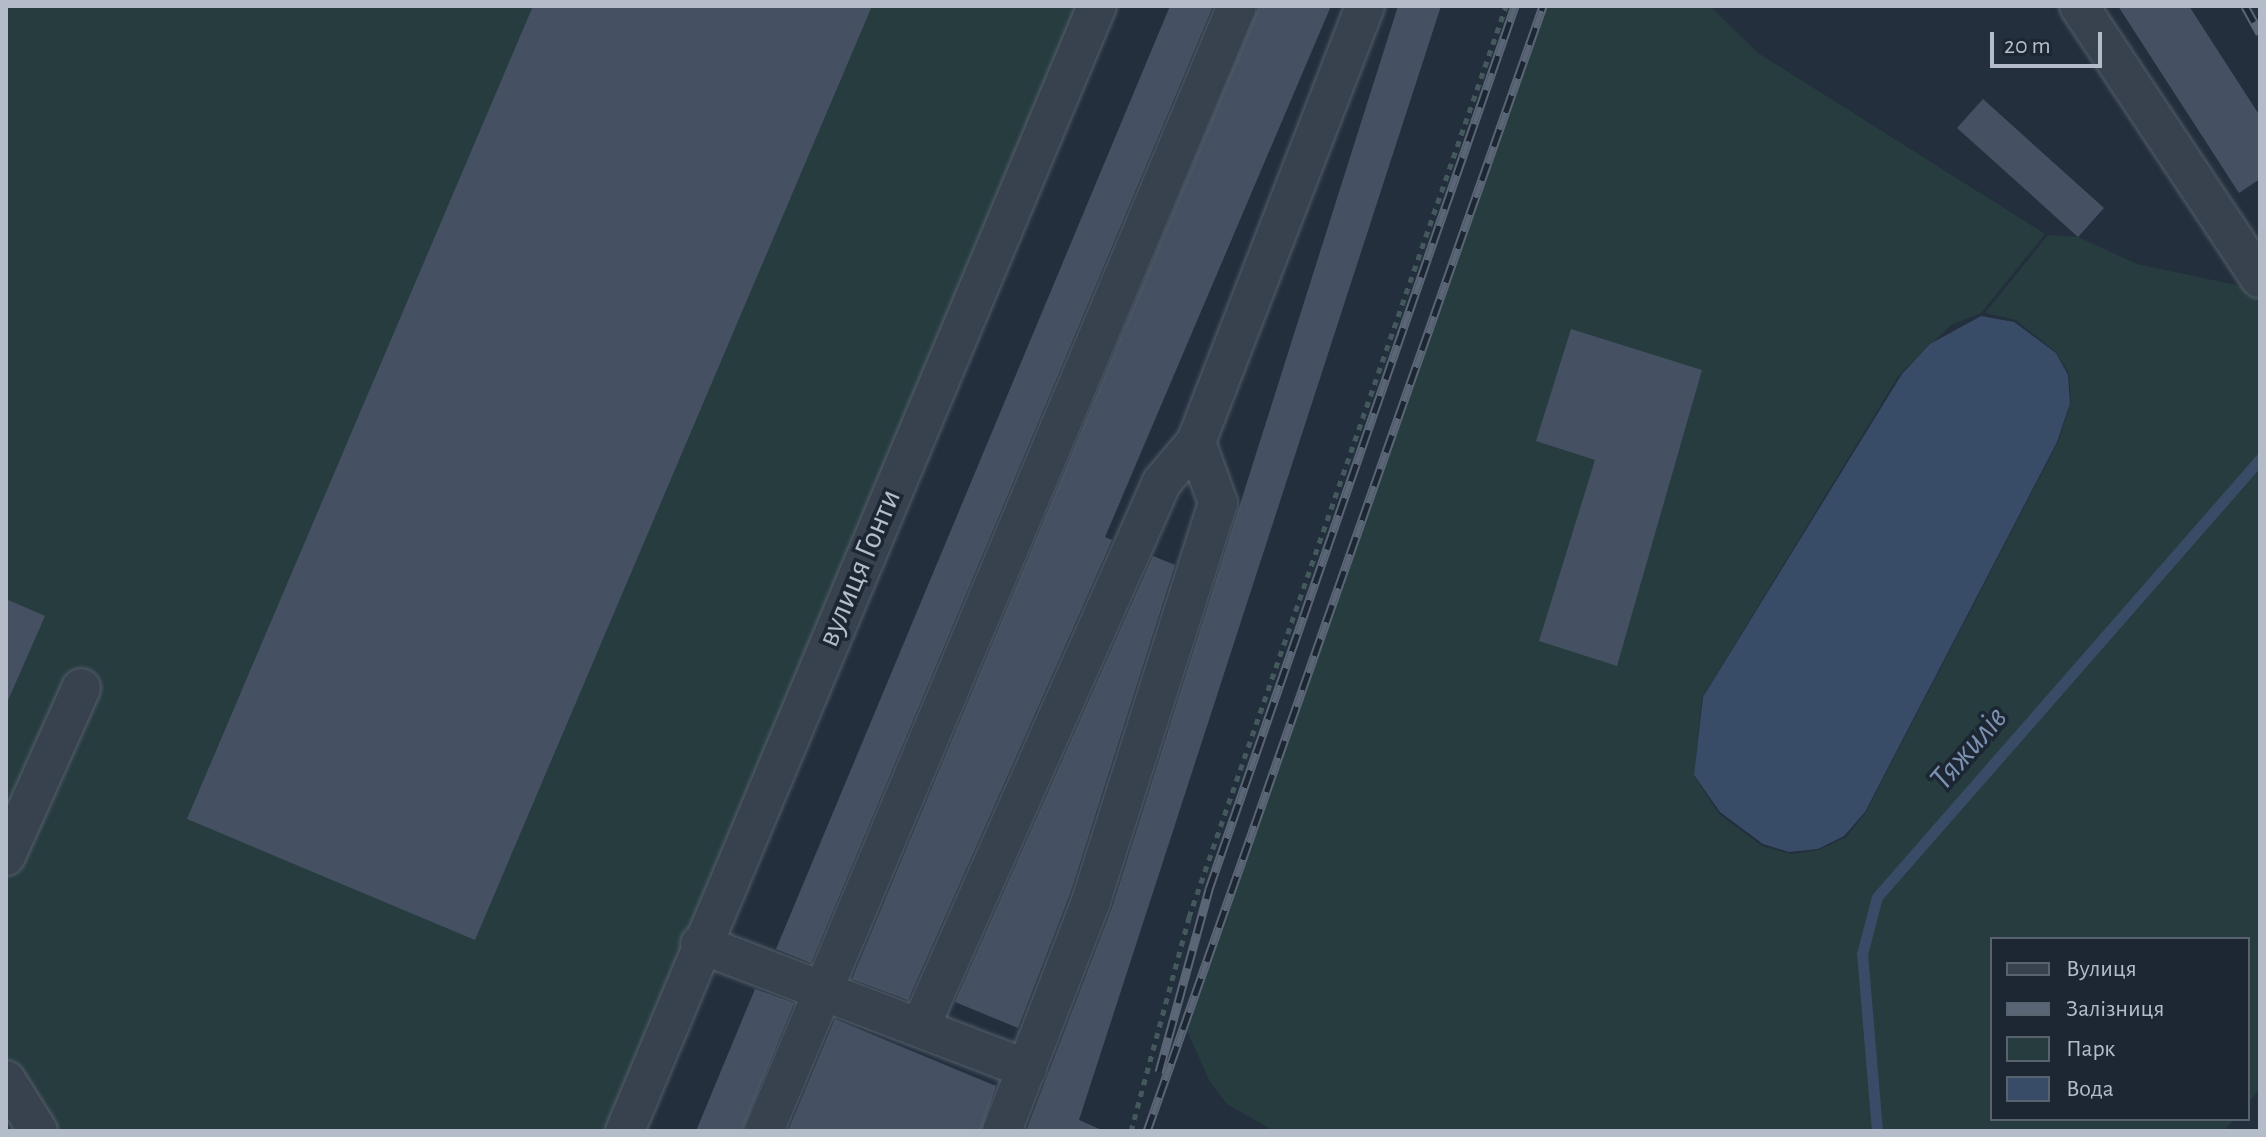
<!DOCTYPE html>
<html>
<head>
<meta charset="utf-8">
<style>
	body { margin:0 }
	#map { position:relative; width:2266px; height:1137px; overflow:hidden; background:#242f3e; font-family:"Alegreya Sans",sans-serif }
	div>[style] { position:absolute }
	.green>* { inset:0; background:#263c3f }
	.water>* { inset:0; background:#394c67 }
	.stream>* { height:11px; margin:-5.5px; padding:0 5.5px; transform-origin:5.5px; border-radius:5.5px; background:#394c67 }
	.building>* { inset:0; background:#455162 }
	.path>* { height:5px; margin-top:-2.5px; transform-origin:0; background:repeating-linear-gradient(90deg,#44595c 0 6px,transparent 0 12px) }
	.roads { filter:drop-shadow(0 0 2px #565f6c) drop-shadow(0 0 2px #565f6c) }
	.minor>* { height:38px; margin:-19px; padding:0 19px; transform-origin:19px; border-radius:19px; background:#38414e }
	.rail>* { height:9px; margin-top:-4.5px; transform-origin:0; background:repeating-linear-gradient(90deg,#1d2633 0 18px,#5a6575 0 36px); box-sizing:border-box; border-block:2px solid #5a6575 }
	span { translate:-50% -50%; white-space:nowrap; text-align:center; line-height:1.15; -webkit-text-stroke:7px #1d2633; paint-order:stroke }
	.street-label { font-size:32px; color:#b4bcc9 }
	.water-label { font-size:34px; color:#7c92b1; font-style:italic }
	.frame { position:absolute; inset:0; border:8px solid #b4bcc9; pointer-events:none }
	.legend { position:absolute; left:1990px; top:937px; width:260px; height:184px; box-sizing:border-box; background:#1d2633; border:2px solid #59626f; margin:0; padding:10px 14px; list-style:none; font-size:24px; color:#b4bcc9 }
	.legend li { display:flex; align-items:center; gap:16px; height:40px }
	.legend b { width:40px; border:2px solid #59626f }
	.scale { position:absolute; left:1990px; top:32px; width:112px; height:36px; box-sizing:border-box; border:4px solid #b4bcc9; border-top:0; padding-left:10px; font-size:24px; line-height:28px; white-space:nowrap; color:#b4bcc9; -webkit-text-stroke:6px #1d2633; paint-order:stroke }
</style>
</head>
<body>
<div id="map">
	<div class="green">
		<i style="clip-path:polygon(6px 6px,1097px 6px,625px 1131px,6px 1131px)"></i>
		<i style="clip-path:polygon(1543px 6px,1710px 6px,1758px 53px,2045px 234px,1981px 313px,1951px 325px,1899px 375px,1702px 698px,1694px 776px,1719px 814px,1762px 846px,1791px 854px,1819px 850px,1846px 837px,1866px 812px,2058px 442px,2071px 401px,2069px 374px,2056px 352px,2016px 320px,1985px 313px,2048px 235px,2078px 237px,2137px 264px,2260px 290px,2260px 1089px,2248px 1103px,2248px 939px,1992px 939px,1992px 1119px,2234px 1119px,2224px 1131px,1274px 1131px,1227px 1104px,1210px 1082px,1185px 1026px)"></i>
	</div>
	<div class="water">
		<i style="clip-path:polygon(1981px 316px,2014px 322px,2056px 353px,2068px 375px,2070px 403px,2057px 442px,1865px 812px,1844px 836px,1818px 849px,1789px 852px,1763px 844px,1720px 812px,1694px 775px,1703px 697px,1902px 374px,1930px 344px)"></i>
	</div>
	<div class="stream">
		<i style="left:1877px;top:1131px;width:178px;rotate:-94.8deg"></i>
		<i style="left:1862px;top:954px;width:59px;rotate:-75.3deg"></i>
		<i style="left:1877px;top:897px;width:582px;rotate:-48.83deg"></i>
	</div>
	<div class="building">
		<i style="clip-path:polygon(533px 6px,872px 6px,475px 940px,187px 819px)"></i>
		<i style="clip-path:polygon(1170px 6px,1213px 6px,811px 963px,776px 949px)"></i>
		<i style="clip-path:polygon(1259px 6px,1331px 6px,1105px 537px,1112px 540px,908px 1000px,852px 979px)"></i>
		<i style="clip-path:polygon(1398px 6px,1441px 6px,1079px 1120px,1104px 1131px,1026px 1131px,1112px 908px)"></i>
		<i style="clip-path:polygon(2118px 6px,2189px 6px,2260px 116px,2260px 179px,2239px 193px)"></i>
		<i style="clip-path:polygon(1983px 99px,2104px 208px,2078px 237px,1957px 128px)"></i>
		<i style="clip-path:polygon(1571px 329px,1702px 370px,1617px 666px,1539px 641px,1595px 460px,1536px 441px)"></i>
		<i style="clip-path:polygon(1153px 556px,1175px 565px,1070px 894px,1018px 1028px,955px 1002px)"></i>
		<i style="clip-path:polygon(6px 599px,45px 616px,6px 705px)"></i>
		<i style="clip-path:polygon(755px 989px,794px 1003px,742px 1131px,696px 1131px)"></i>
		<i style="clip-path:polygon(835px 1019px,996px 1086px,981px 1131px,788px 1131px)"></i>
	</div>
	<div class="path">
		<i style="left:1131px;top:1131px;width:222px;rotate:-74.8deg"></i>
		<i style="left:1189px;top:917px;width:965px;rotate:-70.81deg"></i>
	</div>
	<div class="roads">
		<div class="minor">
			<i style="left:2079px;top:6px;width:327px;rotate:56.4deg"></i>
			<i style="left:6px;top:856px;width:184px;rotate:-65.9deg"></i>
			<i style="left:700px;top:944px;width:350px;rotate:20.9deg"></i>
			<i style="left:921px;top:1025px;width:594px;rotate:-66.07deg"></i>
			<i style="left:1162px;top:482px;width:52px;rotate:-49.6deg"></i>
			<i style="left:1196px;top:442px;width:468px;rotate:-68.8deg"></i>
			<i style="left:6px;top:1080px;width:60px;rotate:57.9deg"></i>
			<i style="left:625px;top:1131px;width:1220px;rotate:-67.24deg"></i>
			<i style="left:764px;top:1131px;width:1220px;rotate:-67.2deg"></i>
			<i style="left:1002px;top:1131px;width:247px;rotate:-68.8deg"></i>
			<i style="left:1091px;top:901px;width:418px;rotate:-72.3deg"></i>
			<i style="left:1218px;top:503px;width:65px;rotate:-109.8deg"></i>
		</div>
	</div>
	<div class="rail">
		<i style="left:2245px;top:6px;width:31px;rotate:61deg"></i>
		<i style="left:1159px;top:1072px;width:190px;rotate:-74.7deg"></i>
		<i style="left:1209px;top:889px;width:935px;rotate:-70.89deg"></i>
		<i style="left:1147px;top:1131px;width:1193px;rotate:-70.61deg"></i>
	</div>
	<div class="street-label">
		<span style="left:859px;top:568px;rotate:-67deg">вулиця Гонти</span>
	</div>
	<div class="water-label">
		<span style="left:1969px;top:749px;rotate:-49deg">Тяжилів</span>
	</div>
	<div class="frame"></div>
	<ul class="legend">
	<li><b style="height:10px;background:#38414e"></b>Вулиця</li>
	<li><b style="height:10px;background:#5a6575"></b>Залізниця</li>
	<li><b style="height:22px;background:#263c3f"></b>Парк</li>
	<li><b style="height:22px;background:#394c67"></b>Вода</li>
	</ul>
	<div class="scale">20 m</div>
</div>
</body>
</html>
